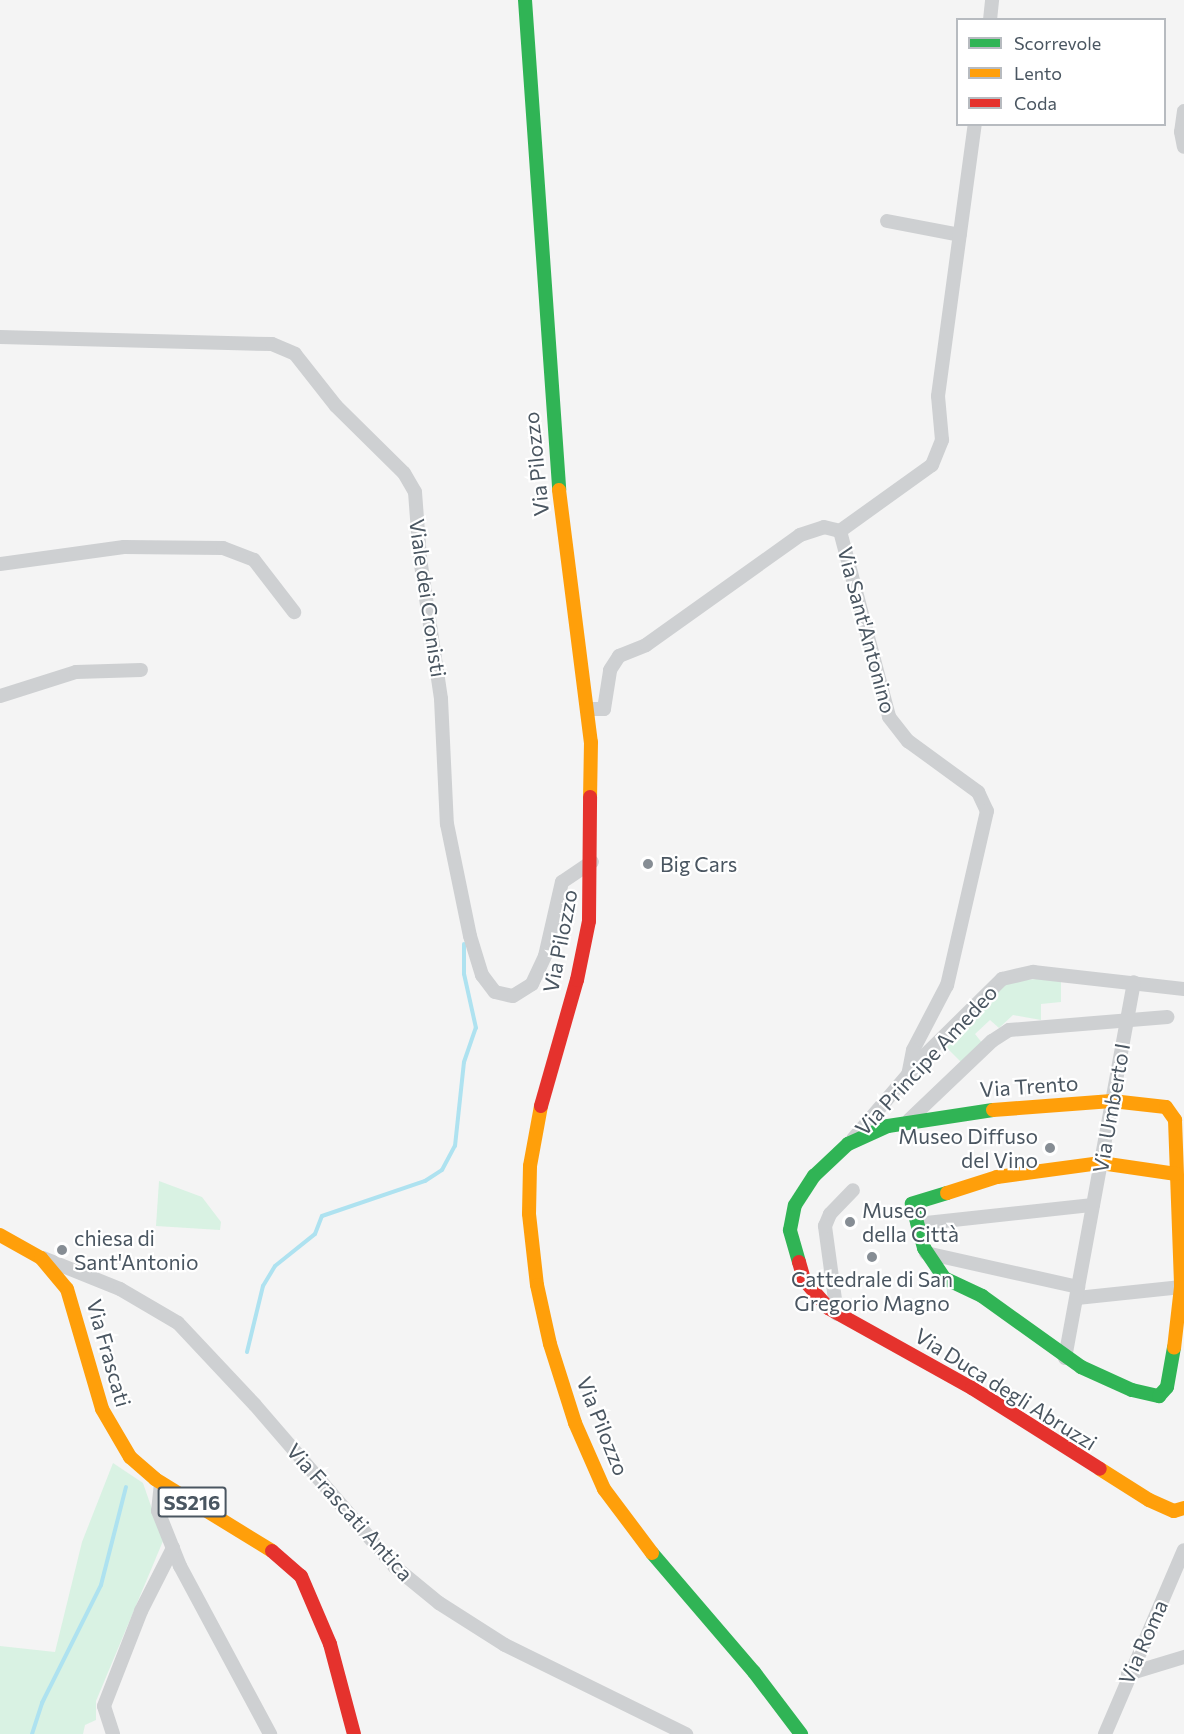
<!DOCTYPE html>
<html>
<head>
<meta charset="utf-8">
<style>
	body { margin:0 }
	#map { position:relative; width:1184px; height:1734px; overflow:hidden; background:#f4f4f4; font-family:Commissioner,sans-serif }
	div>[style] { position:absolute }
	.green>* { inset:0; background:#d9f2e3 }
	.stream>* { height:4px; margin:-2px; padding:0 2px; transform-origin:2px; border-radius:2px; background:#aee2f0 }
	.street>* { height:14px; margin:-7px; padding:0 7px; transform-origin:7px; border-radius:7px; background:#ced0d2 }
	.fast>* { height:14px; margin:-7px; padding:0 7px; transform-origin:7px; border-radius:7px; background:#30b455 }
	.slow>* { height:14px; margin:-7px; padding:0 7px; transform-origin:7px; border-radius:7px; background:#ff9f0a }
	.jam>* { height:14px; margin:-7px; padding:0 7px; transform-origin:7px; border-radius:7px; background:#e5322d }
	.dots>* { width:16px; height:16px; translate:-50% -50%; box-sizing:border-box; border:3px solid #fff; border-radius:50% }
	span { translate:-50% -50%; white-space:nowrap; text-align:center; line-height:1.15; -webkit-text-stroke:4.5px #fff; paint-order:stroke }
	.shield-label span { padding:2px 4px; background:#fff; border:2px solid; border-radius:4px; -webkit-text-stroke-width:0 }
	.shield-label { font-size:20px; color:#4a5661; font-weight:700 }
	.street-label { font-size:21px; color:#4a5661 }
	.poi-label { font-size:21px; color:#4a5661 }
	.left { translate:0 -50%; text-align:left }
	.right { translate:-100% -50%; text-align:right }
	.legend { position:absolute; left:956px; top:18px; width:210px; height:108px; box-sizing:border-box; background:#fff; border:2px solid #b7bbc0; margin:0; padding:8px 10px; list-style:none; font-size:18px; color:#4a5661 }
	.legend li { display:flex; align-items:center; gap:12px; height:30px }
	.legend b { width:30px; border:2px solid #b7bbc0 }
</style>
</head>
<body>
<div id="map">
	<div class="green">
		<i style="clip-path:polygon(1061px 977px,1061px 1002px,1041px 1004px,1041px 1020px,1013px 1015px,999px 1028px,990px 1020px,975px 1034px,983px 1044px,962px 1063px,942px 1043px,1002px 982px)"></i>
		<i style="clip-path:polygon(159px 1181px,202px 1197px,221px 1222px,220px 1230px,156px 1226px)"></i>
		<i style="clip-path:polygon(113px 1463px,143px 1483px,163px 1541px,96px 1701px,96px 1720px,85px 1725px,83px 1734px,0 1734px,0 1646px,55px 1652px,82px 1542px)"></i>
	</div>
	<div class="stream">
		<i style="left:247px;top:1352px;width:68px;rotate:-76.4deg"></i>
		<i style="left:263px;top:1286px;width:23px;rotate:-59deg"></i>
		<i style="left:275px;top:1266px;width:51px;rotate:-38.7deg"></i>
		<i style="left:315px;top:1234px;width:19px;rotate:-69deg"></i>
		<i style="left:322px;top:1216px;width:109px;rotate:-18.8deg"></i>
		<i style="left:425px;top:1181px;width:20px;rotate:-33deg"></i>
		<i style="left:442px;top:1170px;width:27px;rotate:-62deg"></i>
		<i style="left:455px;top:1146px;width:84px;rotate:-83.9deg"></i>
		<i style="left:464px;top:1062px;width:36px;rotate:-71deg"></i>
		<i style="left:476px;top:1028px;width:55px;rotate:-102.5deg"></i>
		<i style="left:464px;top:974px;width:30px;rotate:-90deg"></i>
		<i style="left:32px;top:1734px;width:33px;rotate:-72deg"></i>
		<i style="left:42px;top:1703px;width:132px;rotate:-63.4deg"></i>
		<i style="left:101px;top:1585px;width:101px;rotate:-75.7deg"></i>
	</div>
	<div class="street">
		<i style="left:990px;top:20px;width:20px;rotate:-84deg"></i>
		<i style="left:1184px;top:111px;width:21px;rotate:98deg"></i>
		<i style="left:1181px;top:132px;width:15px;rotate:79deg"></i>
		<i style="left:887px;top:221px;width:74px;rotate:10.9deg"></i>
		<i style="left:0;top:337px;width:272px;rotate:1.5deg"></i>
		<i style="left:272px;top:344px;width:25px;rotate:23deg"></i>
		<i style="left:295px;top:354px;width:66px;rotate:51.7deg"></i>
		<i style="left:336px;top:406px;width:95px;rotate:44.6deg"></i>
		<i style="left:404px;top:473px;width:22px;rotate:60deg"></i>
		<i style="left:415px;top:492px;width:66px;rotate:85.7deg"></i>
		<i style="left:420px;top:558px;width:143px;rotate:81.5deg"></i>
		<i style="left:441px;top:699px;width:125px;rotate:87.3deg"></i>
		<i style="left:447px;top:824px;width:114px;rotate:78.4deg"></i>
		<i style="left:470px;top:936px;width:41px;rotate:72.9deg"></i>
		<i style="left:482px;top:975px;width:21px;rotate:53deg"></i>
		<i style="left:495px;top:992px;width:18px;rotate:13deg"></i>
		<i style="left:513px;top:996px;width:22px;rotate:-32deg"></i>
		<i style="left:532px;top:984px;width:31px;rotate:-65deg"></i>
		<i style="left:545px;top:956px;width:76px;rotate:-77.1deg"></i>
		<i style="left:562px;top:882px;width:36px;rotate:-34deg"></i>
		<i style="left:840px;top:531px;width:113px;rotate:-35.7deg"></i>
		<i style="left:932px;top:465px;width:27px;rotate:-68deg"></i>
		<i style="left:942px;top:440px;width:44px;rotate:-95.2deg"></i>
		<i style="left:938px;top:396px;width:275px;rotate:-82.3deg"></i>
		<i style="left:0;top:564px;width:125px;rotate:-7.8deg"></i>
		<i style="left:124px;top:547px;width:99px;rotate:0.6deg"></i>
		<i style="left:223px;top:548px;width:33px;rotate:21deg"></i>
		<i style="left:254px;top:560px;width:66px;rotate:52.4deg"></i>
		<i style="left:0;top:696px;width:80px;rotate:-17.5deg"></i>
		<i style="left:76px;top:672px;width:65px;rotate:-1.8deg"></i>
		<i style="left:589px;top:709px;width:15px"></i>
		<i style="left:604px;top:709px;width:39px;rotate:-81deg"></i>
		<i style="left:610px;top:670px;width:17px;rotate:-57deg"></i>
		<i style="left:619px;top:656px;width:29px;rotate:-22deg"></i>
		<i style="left:646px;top:645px;width:189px;rotate:-35.5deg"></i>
		<i style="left:800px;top:535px;width:25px;rotate:-18deg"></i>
		<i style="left:824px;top:527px;width:16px;rotate:14deg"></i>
		<i style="left:840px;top:531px;width:192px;rotate:75.2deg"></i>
		<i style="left:889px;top:717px;width:31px;rotate:52deg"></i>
		<i style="left:908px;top:741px;width:87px;rotate:36.1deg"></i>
		<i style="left:978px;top:792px;width:21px;rotate:65deg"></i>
		<i style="left:987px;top:811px;width:179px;rotate:102.9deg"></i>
		<i style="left:947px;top:985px;width:73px;rotate:117.6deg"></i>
		<i style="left:913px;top:1050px;width:25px;rotate:101deg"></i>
		<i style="left:909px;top:1120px;width:115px;rotate:-43.6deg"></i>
		<i style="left:992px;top:1041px;width:20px;rotate:-33deg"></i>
		<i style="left:1009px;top:1030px;width:159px;rotate:-4.7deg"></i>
		<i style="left:853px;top:1139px;width:109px;rotate:-49.5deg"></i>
		<i style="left:924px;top:1056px;width:110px;rotate:-44.6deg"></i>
		<i style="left:1002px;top:979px;width:32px;rotate:-13deg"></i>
		<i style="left:1033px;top:972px;width:152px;rotate:6.4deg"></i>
		<i style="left:917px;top:1224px;width:177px;rotate:-6.2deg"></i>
		<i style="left:926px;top:1253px;width:156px;rotate:12.6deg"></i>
		<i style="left:43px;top:1258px;width:83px;rotate:21.9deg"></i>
		<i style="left:120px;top:1289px;width:67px;rotate:30.4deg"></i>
		<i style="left:178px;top:1323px;width:112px;rotate:46.8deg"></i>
		<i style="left:255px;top:1405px;width:214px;rotate:49.2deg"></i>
		<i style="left:395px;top:1567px;width:57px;rotate:39.3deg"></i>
		<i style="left:439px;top:1603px;width:78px;rotate:32.5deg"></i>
		<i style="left:505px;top:1645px;width:202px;rotate:26.2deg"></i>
		<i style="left:1077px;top:1298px;width:105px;rotate:-6deg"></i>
		<i style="left:837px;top:1314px;width:89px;rotate:-97.8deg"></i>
		<i style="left:825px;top:1226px;width:13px;rotate:-67deg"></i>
		<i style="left:830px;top:1214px;width:33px;rotate:-46deg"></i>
		<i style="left:1065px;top:1358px;width:382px;rotate:-79.6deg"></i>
		<i style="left:161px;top:1483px;width:28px;rotate:96deg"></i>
		<i style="left:158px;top:1511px;width:59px;rotate:68.2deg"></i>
		<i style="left:180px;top:1566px;width:191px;rotate:61.8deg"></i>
		<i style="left:1128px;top:1674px;width:59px;rotate:-16.9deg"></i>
		<i style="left:113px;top:1734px;width:29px;rotate:-108deg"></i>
		<i style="left:104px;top:1706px;width:102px;rotate:-68.7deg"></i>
		<i style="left:141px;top:1611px;width:71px;rotate:-63.1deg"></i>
		<i style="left:1105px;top:1734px;width:200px;rotate:-66.8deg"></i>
	</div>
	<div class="fast">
		<i style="left:525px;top:0;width:491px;rotate:86deg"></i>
		<i style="left:947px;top:1193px;width:37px;rotate:163deg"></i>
		<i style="left:912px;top:1204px;width:46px;rotate:74.7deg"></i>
		<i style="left:924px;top:1248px;width:36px;rotate:56deg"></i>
		<i style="left:944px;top:1278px;width:42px;rotate:25.3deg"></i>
		<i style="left:982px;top:1296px;width:122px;rotate:35.6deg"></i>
		<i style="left:1081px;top:1367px;width:56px;rotate:24.3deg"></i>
		<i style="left:1132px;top:1390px;width:28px;rotate:13deg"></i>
		<i style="left:1159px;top:1396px;width:12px;rotate:-48deg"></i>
		<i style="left:1167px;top:1387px;width:40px;rotate:-80deg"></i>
		<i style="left:799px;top:1262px;width:33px;rotate:-106deg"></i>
		<i style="left:790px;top:1230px;width:25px;rotate:-79deg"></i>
		<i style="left:795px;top:1205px;width:35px;rotate:-57deg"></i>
		<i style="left:814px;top:1176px;width:47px;rotate:-43.3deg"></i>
		<i style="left:848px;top:1144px;width:44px;rotate:-24.2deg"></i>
		<i style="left:888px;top:1126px;width:106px;rotate:-8.7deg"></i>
		<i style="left:652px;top:1553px;width:157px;rotate:49.4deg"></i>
		<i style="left:754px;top:1672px;width:78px;rotate:52.8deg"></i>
	</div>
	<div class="slow">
		<i style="left:559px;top:490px;width:254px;rotate:82.8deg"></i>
		<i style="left:591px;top:742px;width:55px;rotate:91deg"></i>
		<i style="left:541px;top:1106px;width:61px;rotate:100.4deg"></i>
		<i style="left:530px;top:1166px;width:48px;rotate:91.2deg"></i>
		<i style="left:529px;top:1214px;width:71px;rotate:83.6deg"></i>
		<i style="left:537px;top:1285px;width:60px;rotate:77.6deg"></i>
		<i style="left:550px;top:1344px;width:83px;rotate:72.4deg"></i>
		<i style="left:575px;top:1423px;width:72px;rotate:66.3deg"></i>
		<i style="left:604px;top:1489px;width:80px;rotate:53.1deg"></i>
		<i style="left:993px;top:1110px;width:119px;rotate:-4.3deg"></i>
		<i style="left:1112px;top:1101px;width:54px;rotate:6.3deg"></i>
		<i style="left:1166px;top:1107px;width:16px;rotate:55deg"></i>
		<i style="left:1175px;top:1120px;width:167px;rotate:87.9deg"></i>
		<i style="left:1181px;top:1287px;width:61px;rotate:96.5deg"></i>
		<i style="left:947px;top:1193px;width:52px;rotate:-17.7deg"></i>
		<i style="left:997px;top:1177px;width:105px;rotate:-7.7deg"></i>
		<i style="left:1101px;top:1163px;width:76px;rotate:8.3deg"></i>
		<i style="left:0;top:1235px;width:47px;rotate:29.3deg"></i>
		<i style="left:41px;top:1258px;width:40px;rotate:50deg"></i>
		<i style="left:67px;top:1289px;width:125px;rotate:73.7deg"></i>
		<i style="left:102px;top:1409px;width:56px;rotate:59.7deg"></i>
		<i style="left:130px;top:1457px;width:33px;rotate:41deg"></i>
		<i style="left:155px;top:1479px;width:137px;rotate:31.6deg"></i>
		<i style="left:1100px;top:1469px;width:58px;rotate:32.3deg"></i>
		<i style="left:1149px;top:1500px;width:27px;rotate:24deg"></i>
		<i style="left:1174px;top:1511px;width:10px;rotate:-17deg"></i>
	</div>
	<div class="jam">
		<i style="left:541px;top:1106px;width:131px;rotate:-74.1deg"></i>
		<i style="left:577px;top:980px;width:60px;rotate:-78.5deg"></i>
		<i style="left:589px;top:921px;width:124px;rotate:-89.5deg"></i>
		<i style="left:799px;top:1262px;width:19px;rotate:74deg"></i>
		<i style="left:804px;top:1280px;width:37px;rotate:49deg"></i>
		<i style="left:828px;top:1308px;width:165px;rotate:29.1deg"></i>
		<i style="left:972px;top:1388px;width:151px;rotate:32.3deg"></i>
		<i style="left:272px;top:1551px;width:38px;rotate:41deg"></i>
		<i style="left:301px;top:1576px;width:74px;rotate:66.9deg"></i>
		<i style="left:330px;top:1644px;width:93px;rotate:75.1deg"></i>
	</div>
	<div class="dots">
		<i style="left:648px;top:864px;background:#868d94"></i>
		<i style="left:1050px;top:1148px;background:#868d94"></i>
		<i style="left:850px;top:1222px;background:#868d94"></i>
		<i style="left:62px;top:1250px;background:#868d94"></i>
		<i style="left:872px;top:1257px;background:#868d94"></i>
	</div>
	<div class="shield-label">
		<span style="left:192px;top:1502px">SS216</span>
	</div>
	<div class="street-label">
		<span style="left:536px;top:464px;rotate:-96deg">Via Pilozzo</span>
		<span style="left:428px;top:598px;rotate:82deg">Viale dei Cronisti</span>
		<span style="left:867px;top:630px;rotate:75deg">Via Sant'Antonino</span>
		<span style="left:560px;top:941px;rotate:-79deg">Via Pilozzo</span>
		<span style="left:926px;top:1060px;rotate:-47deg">Via Principe Amedeo</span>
		<span style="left:1029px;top:1086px;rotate:-4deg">Via Trento</span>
		<span style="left:1111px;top:1108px;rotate:-80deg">Via Umberto I</span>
		<span style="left:109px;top:1353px;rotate:74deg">Via Frascati</span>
		<span style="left:1006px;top:1389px;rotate:32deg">Via Duca degli Abruzzi</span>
		<span style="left:603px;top:1426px;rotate:68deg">Via Pilozzo</span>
		<span style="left:350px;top:1512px;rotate:48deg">Via Frascati Antica</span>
		<span style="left:1143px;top:1642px;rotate:-66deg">Via Roma</span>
	</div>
	<div class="poi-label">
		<span class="left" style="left:660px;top:864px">Big Cars</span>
		<span class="right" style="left:1038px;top:1148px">Museo Diffuso<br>del Vino</span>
		<span class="left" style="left:862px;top:1222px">Museo<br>della Città</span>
		<span class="left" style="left:74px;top:1250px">chiesa di<br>Sant'Antonio</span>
		<span style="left:872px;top:1291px">Cattedrale di San<br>Gregorio Magno</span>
	</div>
	<ul class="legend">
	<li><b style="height:8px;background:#30b455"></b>Scorrevole</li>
	<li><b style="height:8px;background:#ff9f0a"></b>Lento</li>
	<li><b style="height:8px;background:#e5322d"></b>Coda</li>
	</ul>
</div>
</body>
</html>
